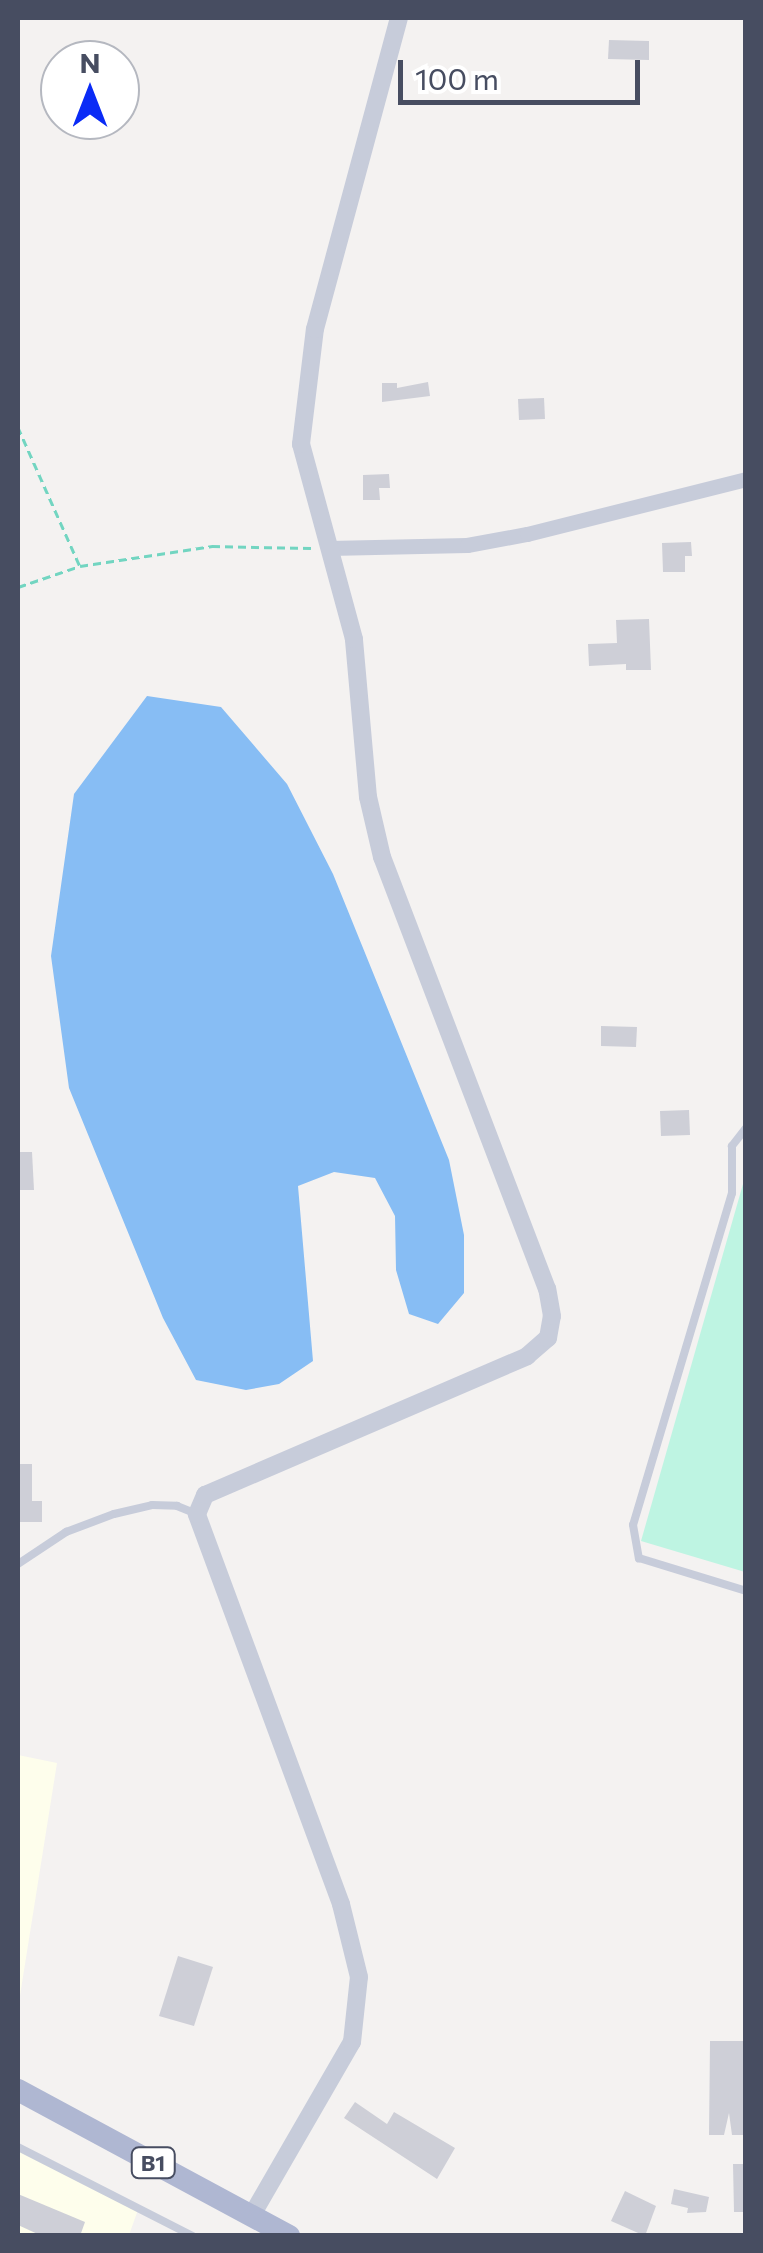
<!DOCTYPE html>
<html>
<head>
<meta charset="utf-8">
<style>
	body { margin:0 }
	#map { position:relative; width:763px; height:2253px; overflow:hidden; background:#f4f2f1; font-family:Commissioner,sans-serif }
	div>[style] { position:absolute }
	.commercial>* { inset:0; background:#fefeec }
	.green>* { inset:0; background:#bef4e2 }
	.water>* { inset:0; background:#87bdf4 }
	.building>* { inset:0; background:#cecfd7 }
	.path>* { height:2.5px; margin-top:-1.25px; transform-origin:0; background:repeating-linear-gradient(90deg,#72d5c1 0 8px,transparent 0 13px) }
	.service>* { height:8px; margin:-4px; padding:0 4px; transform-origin:4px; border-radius:4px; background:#c7ccda }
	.minor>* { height:15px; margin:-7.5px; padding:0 7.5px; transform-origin:7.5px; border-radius:7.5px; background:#c7ccda }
	.tertiary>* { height:18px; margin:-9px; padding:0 9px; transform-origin:9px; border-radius:9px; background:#c7ccda }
	.primary>* { height:22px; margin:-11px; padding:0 11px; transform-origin:11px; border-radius:11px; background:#afb7d2 }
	span { translate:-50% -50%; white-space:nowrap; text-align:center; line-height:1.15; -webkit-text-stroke:10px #fff; paint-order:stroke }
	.shield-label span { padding:2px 8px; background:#fff; border:2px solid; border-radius:8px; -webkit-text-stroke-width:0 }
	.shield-label { font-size:22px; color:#474d61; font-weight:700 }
	.frame { position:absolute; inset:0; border:20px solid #474d61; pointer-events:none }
	.north { position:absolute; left:40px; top:40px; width:100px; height:100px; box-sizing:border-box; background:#fff; border:2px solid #b5b8c0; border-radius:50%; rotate:0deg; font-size:28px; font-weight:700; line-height:40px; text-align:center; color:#474d61 }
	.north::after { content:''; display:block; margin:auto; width:35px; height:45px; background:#0a2bf6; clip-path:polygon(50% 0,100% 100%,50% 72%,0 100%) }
	.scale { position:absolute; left:398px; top:60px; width:242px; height:45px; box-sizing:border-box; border:5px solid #474d61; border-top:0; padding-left:12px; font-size:30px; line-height:35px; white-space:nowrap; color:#474d61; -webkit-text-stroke:8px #fff; paint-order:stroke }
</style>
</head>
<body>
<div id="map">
	<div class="commercial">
		<i style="clip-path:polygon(18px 1755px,57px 1763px,18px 2008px)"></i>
		<i style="clip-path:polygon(18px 2147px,139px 2207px,129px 2235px,18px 2235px)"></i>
	</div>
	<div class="green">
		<i style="clip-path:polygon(745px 1177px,746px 1571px,745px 1572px,641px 1541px)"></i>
	</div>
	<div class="water">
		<i style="clip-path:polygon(147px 696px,221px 707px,287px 784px,333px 874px,449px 1160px,464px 1235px,464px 1293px,438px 1324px,409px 1314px,396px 1270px,395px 1216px,375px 1178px,334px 1172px,298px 1186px,313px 1361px,279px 1384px,246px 1390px,196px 1380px,163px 1318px,69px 1088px,51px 956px,74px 794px)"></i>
	</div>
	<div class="building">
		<i style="clip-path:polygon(609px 40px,649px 41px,649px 60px,608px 59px)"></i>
		<i style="clip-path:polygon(428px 382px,430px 396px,382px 402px,382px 383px,397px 383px,397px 388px)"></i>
		<i style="clip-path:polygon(544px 398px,545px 419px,519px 420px,518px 399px)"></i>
		<i style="clip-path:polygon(389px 474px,390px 488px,379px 488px,380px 500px,363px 500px,363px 475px)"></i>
		<i style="clip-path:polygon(691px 542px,692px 556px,685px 556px,685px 572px,663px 572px,662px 543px)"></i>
		<i style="clip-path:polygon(649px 619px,651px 670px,626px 670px,626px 664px,589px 666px,588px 644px,617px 643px,616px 620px)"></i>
		<i style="clip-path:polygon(601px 1026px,637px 1027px,636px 1047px,601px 1046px)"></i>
		<i style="clip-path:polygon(689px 1110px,690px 1135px,661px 1136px,660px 1111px)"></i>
		<i style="clip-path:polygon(18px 1152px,32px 1152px,34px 1190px,18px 1190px)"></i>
		<i style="clip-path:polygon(18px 1464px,32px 1464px,32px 1501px,42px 1501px,42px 1522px,18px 1522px)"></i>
		<i style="clip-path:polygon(178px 1956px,213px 1967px,194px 2026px,159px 2016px)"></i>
		<i style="clip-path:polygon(710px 2041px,746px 2041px,746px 2135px,732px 2135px,729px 2113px,724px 2135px,709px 2135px)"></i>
		<i style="clip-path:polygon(355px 2102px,387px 2124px,394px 2112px,455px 2148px,437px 2179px,344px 2118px)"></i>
		<i style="clip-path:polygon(733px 2164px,746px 2164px,746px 2212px,734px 2212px)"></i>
		<i style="clip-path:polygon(674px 2189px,709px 2197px,706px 2212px,687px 2213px,688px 2208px,671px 2204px)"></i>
		<i style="clip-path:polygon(625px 2191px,656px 2206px,645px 2236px,611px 2221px)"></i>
		<i style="clip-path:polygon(18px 2194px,85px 2222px,80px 2236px,42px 2236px,18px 2225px)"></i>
	</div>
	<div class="path">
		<i style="left:18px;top:427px;width:152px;rotate:66deg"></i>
		<i style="left:18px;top:587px;width:65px;rotate:-18.7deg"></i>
		<i style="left:80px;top:566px;width:134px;rotate:-8.6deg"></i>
		<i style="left:212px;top:546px;width:99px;rotate:1.2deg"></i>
	</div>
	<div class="service">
		<i style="left:746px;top:1128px;width:23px;rotate:128deg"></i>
		<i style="left:732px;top:1146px;width:47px;rotate:90deg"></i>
		<i style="left:732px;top:1193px;width:346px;rotate:106.6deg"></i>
		<i style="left:633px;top:1525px;width:34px;rotate:80deg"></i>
		<i style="left:639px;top:1558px;width:112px;rotate:17.1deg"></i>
		<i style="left:18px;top:1564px;width:58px;rotate:-33.7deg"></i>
		<i style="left:66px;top:1532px;width:51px;rotate:-20.6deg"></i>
		<i style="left:114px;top:1514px;width:39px;rotate:-13deg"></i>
		<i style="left:152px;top:1505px;width:25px;rotate:2deg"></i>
		<i style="left:177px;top:1506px;width:22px;rotate:22deg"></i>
		<i style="left:18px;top:2147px;width:196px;rotate:27deg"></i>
	</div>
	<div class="minor">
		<i style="left:329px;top:548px;width:138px;rotate:-1.2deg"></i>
		<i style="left:467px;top:545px;width:61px;rotate:-10.4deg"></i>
		<i style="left:527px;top:534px;width:226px;rotate:-14.1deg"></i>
	</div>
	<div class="tertiary">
		<i style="left:252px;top:2215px;width:200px;rotate:-60deg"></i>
		<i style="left:352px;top:2042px;width:65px;rotate:-83.9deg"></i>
		<i style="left:359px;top:1977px;width:75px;rotate:-103.9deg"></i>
		<i style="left:341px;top:1904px;width:416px;rotate:-110.3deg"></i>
		<i style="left:197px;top:1514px;width:21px;rotate:-67deg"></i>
		<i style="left:205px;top:1495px;width:351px;rotate:-23.3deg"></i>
		<i style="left:527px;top:1356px;width:28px;rotate:-41deg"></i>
		<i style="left:548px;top:1338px;width:22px;rotate:-80deg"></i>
		<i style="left:552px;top:1316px;width:27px;rotate:-100deg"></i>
		<i style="left:547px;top:1289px;width:462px;rotate:-110.9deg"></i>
		<i style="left:382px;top:857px;width:62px;rotate:-103.1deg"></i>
		<i style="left:368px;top:797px;width:159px;rotate:-95.1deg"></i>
		<i style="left:354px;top:639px;width:202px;rotate:-105.2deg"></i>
		<i style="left:301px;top:444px;width:116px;rotate:-83.1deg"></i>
		<i style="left:315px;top:329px;width:322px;rotate:-74.9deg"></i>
	</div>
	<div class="primary">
		<i style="left:18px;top:2090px;width:308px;rotate:28.3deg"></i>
	</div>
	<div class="shield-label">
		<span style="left:153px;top:2163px">B1</span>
	</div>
	<div class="frame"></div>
	<div class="north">N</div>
	<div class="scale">100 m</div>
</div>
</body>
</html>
